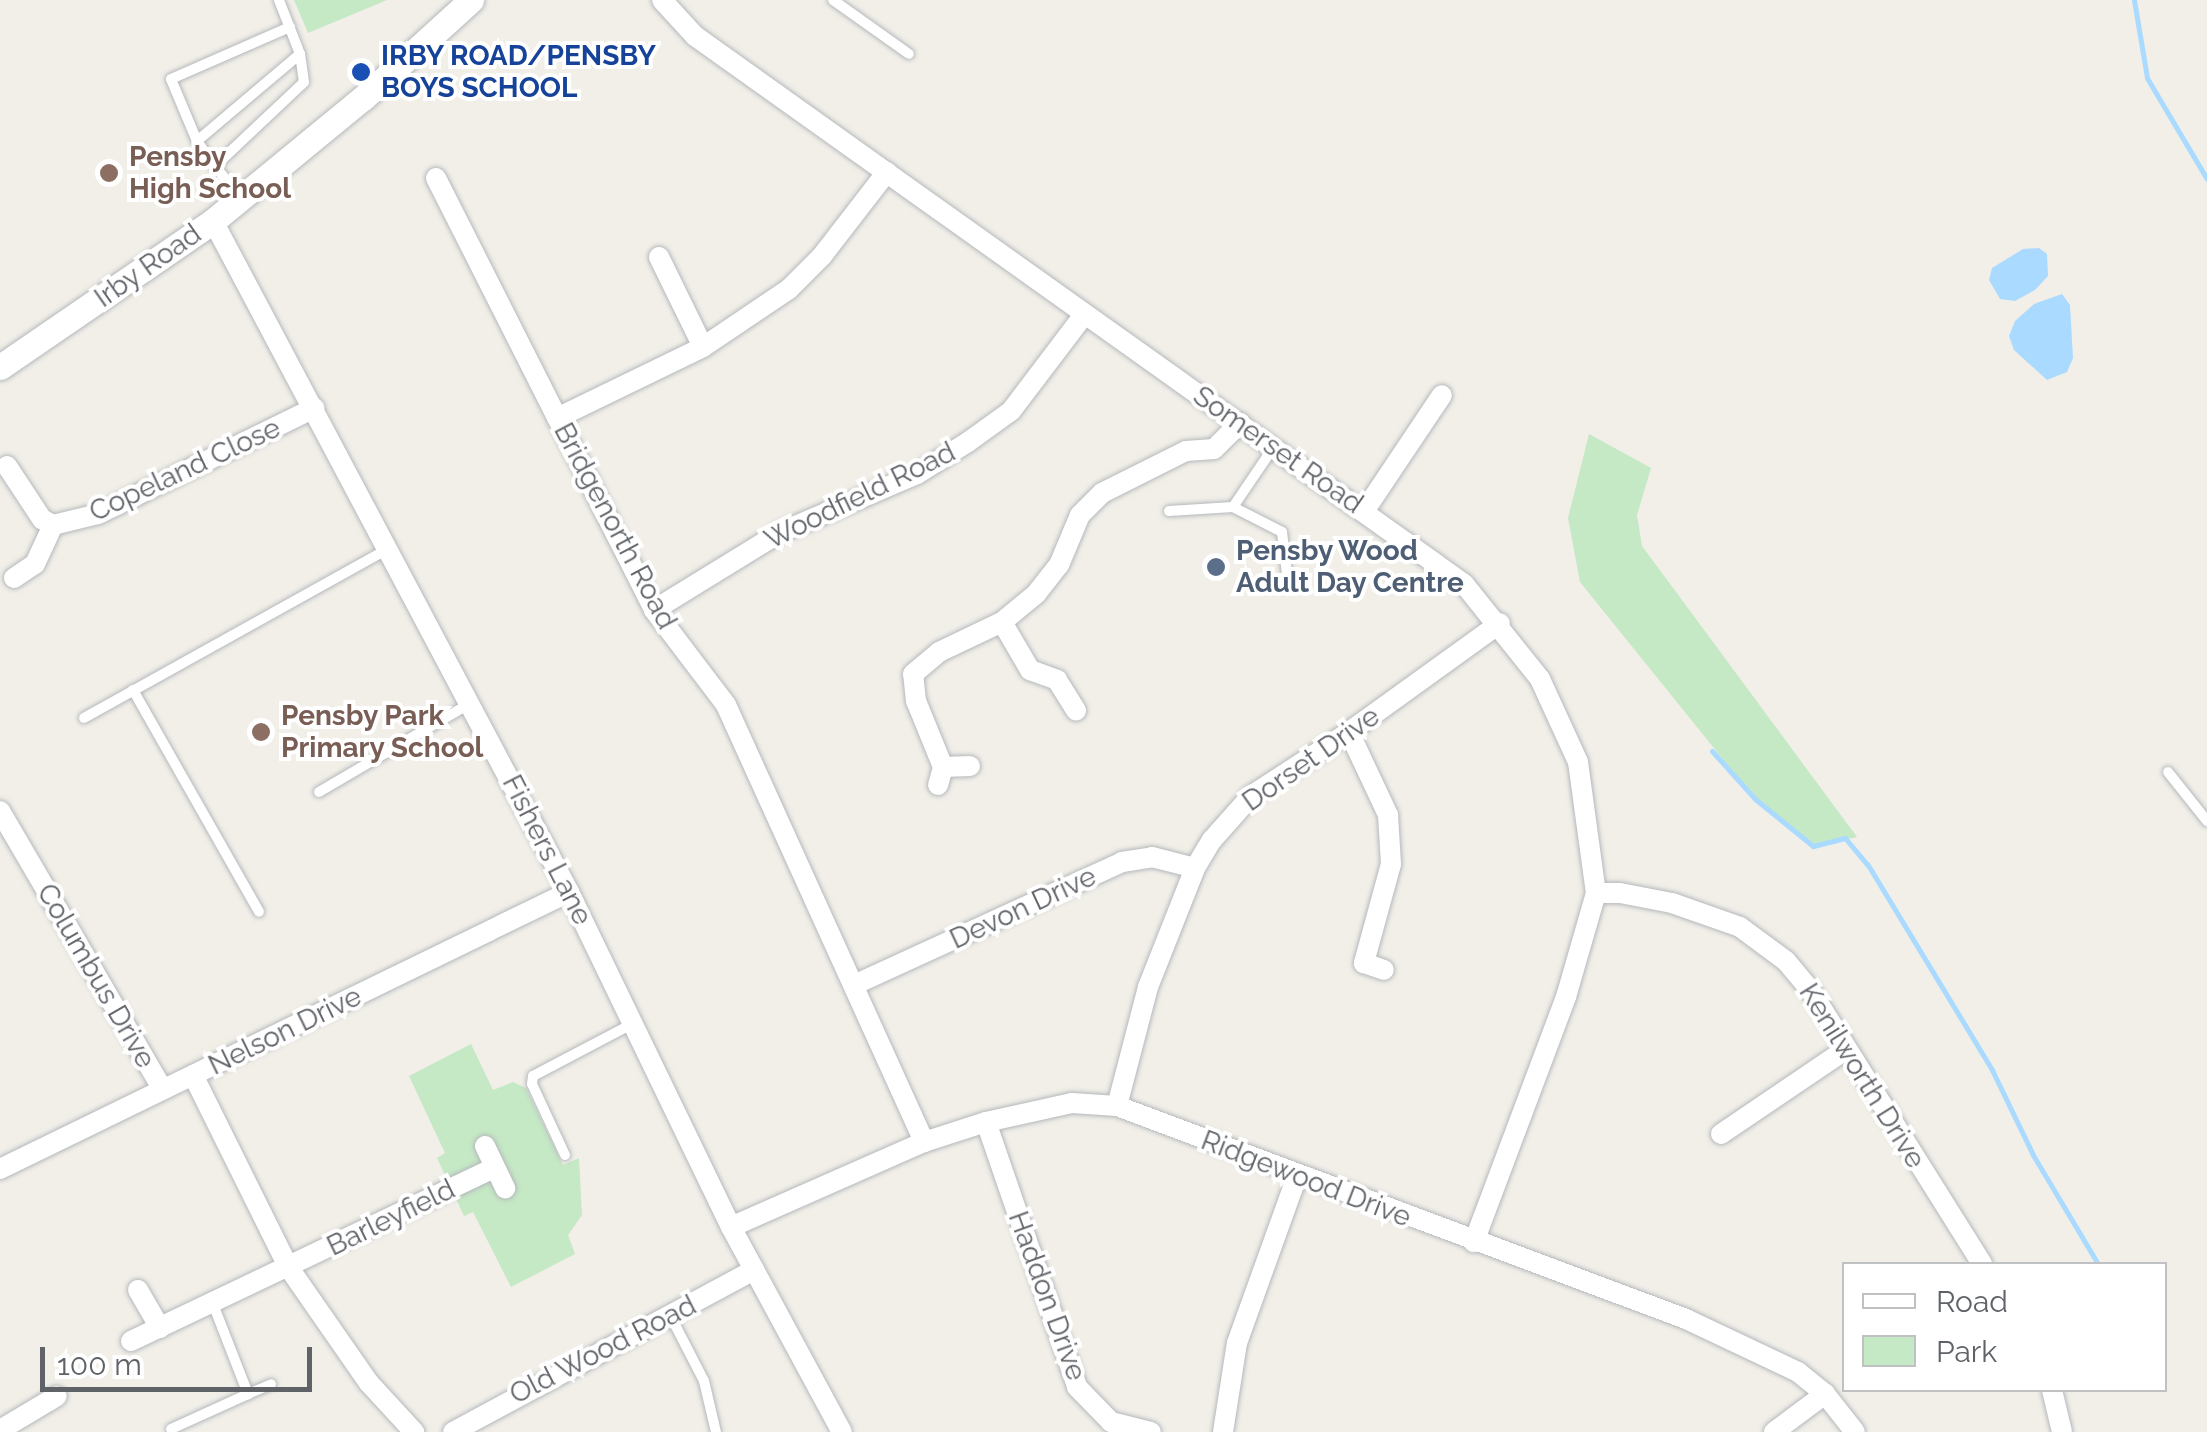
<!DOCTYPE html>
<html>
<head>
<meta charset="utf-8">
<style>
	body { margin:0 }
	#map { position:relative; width:2207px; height:1432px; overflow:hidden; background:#f1efe8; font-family:Raleway,sans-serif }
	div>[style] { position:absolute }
	.green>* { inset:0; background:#c5e8c5 }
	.water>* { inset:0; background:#aadaff }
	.stream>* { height:5px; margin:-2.5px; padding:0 2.5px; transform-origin:2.5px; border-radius:2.5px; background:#aadaff }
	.roads { filter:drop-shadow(0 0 2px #b5b8bc) drop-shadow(0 0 2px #b5b8bc) }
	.service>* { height:10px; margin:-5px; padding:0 5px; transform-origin:5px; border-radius:5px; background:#fff }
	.minor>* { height:20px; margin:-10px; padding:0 10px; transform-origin:10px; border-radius:10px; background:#fff }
	.tertiary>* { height:25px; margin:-12.5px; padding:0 12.5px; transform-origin:12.5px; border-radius:12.5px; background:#fff }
	.dots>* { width:28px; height:28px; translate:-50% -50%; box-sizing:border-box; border:5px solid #fff; border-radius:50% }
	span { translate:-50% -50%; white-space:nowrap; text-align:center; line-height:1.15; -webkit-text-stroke:8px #fff; paint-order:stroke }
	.transit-label { font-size:28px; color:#164399; font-weight:700 }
	.left { translate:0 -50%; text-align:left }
	.education-label { font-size:28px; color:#785e54; font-weight:700 }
	.street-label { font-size:28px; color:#5f6368 }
	.service-label { font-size:28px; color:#4e5e75; font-weight:700 }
	.legend { position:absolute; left:1842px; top:1262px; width:325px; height:130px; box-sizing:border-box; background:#fff; border:2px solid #bfc1c3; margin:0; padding:12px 18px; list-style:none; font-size:30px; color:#5f6368 }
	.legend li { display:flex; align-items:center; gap:20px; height:50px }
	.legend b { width:50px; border:2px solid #bfc1c3 }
	.scale { position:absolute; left:40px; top:1347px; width:272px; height:45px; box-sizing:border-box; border:5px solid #5f6368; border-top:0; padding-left:12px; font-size:30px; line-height:35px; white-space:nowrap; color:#5f6368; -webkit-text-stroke:8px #fff; paint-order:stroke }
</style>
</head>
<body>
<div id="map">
	<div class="green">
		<i style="clip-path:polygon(294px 0,387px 0,308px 33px)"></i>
		<i style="clip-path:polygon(1589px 434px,1651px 468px,1637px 515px,1642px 546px,1857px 837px,1813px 846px,1755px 799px,1580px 582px,1568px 518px)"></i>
		<i style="clip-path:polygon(471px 1044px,493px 1090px,513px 1082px,526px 1088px,563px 1165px,579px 1158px,582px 1215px,568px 1235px,575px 1254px,511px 1287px,473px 1212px,464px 1216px,437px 1158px,445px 1153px,409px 1076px)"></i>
	</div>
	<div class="water">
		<i style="clip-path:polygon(2039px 248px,2047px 254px,2048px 276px,2035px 290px,2015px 301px,2000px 299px,1989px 280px,1992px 268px,2023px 249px)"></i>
		<i style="clip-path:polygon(2062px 294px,2070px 305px,2073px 358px,2067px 372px,2047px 380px,2014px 350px,2009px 336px,2015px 321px,2034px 304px)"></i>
	</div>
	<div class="stream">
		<i style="left:2134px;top:0;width:79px;rotate:80.5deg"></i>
		<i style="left:2147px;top:78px;width:117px;rotate:59.3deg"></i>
		<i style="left:1712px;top:751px;width:64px;rotate:48.1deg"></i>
		<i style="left:1755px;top:799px;width:75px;rotate:39deg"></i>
		<i style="left:1813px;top:846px;width:33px;rotate:-14deg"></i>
		<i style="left:1845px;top:838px;width:35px;rotate:50deg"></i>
		<i style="left:1868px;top:865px;width:240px;rotate:58.8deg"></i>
		<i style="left:1992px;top:1070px;width:94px;rotate:64.2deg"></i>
		<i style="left:2033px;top:1155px;width:127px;rotate:59.2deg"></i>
	</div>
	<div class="roads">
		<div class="service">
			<i style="left:833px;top:0;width:93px;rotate:35.4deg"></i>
			<i style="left:197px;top:141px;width:135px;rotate:-40.2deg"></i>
			<i style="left:215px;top:166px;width:31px;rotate:-126deg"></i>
			<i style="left:197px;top:141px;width:67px;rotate:-112.8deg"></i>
			<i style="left:171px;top:79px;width:130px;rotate:-23.6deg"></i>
			<i style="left:240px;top:197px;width:40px;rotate:-129deg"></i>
			<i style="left:215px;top:166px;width:122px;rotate:-43.3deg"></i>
			<i style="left:304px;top:82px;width:28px;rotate:-98deg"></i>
			<i style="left:300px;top:54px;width:58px;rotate:-111.3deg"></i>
			<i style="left:1233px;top:507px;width:55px;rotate:27deg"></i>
			<i style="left:1282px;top:532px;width:42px;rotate:83.2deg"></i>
			<i style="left:1169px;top:511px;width:64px;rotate:-3.6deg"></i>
			<i style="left:1233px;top:507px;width:71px;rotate:-55.9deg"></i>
			<i style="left:133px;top:690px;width:255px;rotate:60.4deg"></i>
			<i style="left:84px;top:718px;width:348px;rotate:-29.1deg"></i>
			<i style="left:2168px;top:772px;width:63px;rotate:51.5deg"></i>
			<i style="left:319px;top:792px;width:174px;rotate:-30.4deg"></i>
			<i style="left:565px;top:1155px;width:78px;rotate:-114.9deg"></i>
			<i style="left:532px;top:1084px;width:8px;rotate:-83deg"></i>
			<i style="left:533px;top:1076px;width:112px;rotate:-27.7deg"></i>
			<i style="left:213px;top:1304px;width:97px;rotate:68.7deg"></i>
			<i style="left:248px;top:1394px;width:25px;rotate:-23deg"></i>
			<i style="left:671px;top:1317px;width:72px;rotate:62.7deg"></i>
			<i style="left:704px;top:1381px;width:52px;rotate:76.8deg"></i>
			<i style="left:171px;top:1429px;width:85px;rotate:-24.4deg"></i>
		</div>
		<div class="minor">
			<i style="left:662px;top:0;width:49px;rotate:47.5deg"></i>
			<i style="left:695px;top:36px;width:944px;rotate:35.47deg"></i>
			<i style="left:1464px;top:584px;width:122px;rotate:51.3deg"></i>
			<i style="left:1540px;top:679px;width:91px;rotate:65.4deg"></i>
			<i style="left:1578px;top:762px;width:132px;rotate:82.2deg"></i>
			<i style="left:1596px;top:893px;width:108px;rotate:106.1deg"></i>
			<i style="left:1566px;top:997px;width:262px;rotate:110.6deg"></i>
			<i style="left:436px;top:178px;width:484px;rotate:63.2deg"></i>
			<i style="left:654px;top:610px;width:119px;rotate:52.8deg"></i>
			<i style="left:726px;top:705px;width:480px;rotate:65.6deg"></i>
			<i style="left:213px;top:221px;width:760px;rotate:62.05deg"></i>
			<i style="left:569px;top:892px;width:372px;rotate:64.2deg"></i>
			<i style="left:731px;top:1227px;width:233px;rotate:61.6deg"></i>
			<i style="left:659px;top:257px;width:100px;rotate:63.9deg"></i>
			<i style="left:557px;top:418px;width:162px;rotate:-25.9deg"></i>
			<i style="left:703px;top:347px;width:104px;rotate:-34deg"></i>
			<i style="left:789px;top:289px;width:47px;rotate:-45deg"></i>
			<i style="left:822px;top:256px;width:106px;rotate:-52.3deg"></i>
			<i style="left:7px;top:466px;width:64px;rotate:56.6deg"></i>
			<i style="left:42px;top:519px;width:13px;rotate:29deg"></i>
			<i style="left:1365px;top:510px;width:138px;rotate:-56.2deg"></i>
			<i style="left:14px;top:578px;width:25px;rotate:-34deg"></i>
			<i style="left:35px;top:564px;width:43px;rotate:-65.2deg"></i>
			<i style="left:53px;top:525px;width:46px;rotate:-13.7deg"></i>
			<i style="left:98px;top:514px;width:241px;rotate:-26.1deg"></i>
			<i style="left:654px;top:610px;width:147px;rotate:-31.6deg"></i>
			<i style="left:779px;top:533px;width:150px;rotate:-23.1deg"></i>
			<i style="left:917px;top:474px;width:60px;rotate:-32.1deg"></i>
			<i style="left:968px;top:442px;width:53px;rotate:-35.8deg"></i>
			<i style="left:1011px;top:411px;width:121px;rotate:-52.8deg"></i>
			<i style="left:1002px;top:622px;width:56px;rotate:59.7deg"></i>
			<i style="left:1030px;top:670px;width:29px;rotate:20deg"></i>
			<i style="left:1057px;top:680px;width:36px;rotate:58deg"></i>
			<i style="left:1349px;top:732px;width:92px;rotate:64.8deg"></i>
			<i style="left:1388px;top:815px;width:49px;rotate:86.5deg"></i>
			<i style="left:1391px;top:864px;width:103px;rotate:105.3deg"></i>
			<i style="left:1364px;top:963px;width:21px;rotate:19deg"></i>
			<i style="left:943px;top:767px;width:71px;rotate:-112.2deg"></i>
			<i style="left:916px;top:701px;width:27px;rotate:-96deg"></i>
			<i style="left:913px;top:674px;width:34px;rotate:-40deg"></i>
			<i style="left:939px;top:652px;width:70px;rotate:-25.5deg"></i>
			<i style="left:1002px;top:622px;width:44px;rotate:-39.5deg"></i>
			<i style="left:1036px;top:594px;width:37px;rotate:-52deg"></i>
			<i style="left:1059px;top:565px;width:54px;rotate:-67.2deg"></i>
			<i style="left:1080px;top:515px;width:31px;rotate:-45deg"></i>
			<i style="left:1102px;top:493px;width:94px;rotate:-26.6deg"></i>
			<i style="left:1186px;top:451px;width:28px;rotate:-4deg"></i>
			<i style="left:1214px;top:449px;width:37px;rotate:-45deg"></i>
			<i style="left:938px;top:785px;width:19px;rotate:-74deg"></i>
			<i style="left:943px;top:767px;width:27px;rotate:-2deg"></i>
			<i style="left:0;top:811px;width:321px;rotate:59.7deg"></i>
			<i style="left:1596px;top:893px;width:24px"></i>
			<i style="left:1620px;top:893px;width:53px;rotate:10.9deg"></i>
			<i style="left:1672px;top:903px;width:72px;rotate:19.4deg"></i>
			<i style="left:1740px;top:927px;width:57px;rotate:36.5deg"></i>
			<i style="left:1786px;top:961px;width:35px;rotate:50deg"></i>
			<i style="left:1809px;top:988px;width:326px;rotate:57.9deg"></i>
			<i style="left:856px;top:984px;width:293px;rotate:-24.6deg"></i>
			<i style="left:1122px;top:862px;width:30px;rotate:-9deg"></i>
			<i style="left:1152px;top:857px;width:44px;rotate:14.3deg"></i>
			<i style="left:193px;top:1075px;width:216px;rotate:63.6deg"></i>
			<i style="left:289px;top:1268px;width:140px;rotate:55.2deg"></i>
			<i style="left:369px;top:1383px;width:67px;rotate:47.4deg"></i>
			<i style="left:1117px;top:1106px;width:123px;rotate:-75.4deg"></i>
			<i style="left:1148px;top:987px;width:128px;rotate:-68.4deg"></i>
			<i style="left:1195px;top:868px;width:33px;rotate:-59deg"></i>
			<i style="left:1212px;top:840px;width:59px;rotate:-48.4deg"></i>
			<i style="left:1251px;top:796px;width:117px;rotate:-33.1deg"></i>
			<i style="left:1349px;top:732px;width:186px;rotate:-35.8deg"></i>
			<i style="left:986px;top:1122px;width:280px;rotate:71deg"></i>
			<i style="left:1077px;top:1387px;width:49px;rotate:45.8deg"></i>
			<i style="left:1111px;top:1422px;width:41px;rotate:14deg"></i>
			<i style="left:1721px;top:1134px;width:150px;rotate:-34.1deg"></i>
			<i style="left:485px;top:1146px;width:47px;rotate:64.5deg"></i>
			<i style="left:0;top:1169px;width:633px;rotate:-25.96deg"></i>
			<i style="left:731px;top:1227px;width:211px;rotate:-23.8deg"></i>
			<i style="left:924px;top:1142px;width:65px;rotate:-17.9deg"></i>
			<i style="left:986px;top:1122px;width:88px;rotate:-12.5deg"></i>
			<i style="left:1072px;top:1103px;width:45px;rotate:3.8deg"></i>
			<i style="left:1117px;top:1106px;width:608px;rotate:20.52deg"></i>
			<i style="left:1686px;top:1319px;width:124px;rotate:25.3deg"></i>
			<i style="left:1798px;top:1372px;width:35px;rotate:39deg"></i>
			<i style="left:1825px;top:1394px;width:48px;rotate:51.7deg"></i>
			<i style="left:138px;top:1290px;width:44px;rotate:59.9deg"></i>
			<i style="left:131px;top:1341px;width:402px;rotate:-25.5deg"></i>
			<i style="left:2052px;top:1390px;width:43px;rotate:76.6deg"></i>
			<i style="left:0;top:1430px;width:66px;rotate:-30.8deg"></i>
			<i style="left:453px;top:1432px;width:342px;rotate:-28.3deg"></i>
			<i style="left:1223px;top:1432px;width:90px;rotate:-81.1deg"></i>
			<i style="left:1237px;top:1343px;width:177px;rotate:-70.2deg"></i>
			<i style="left:1774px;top:1432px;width:64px;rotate:-36.7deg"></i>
		</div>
		<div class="tertiary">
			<i style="left:0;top:367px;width:258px;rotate:-34.4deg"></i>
			<i style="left:213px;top:221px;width:194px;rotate:-39.4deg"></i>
			<i style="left:363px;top:98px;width:146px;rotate:-42.2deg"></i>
		</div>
	</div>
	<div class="dots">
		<i style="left:361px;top:72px;background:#1a4fb4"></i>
		<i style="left:109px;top:173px;background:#8d6e63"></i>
		<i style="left:1216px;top:567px;background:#5c6f8a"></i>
		<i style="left:261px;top:732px;background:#8d6e63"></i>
	</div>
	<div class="transit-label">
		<span class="left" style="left:381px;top:72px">IRBY ROAD/PENSBY<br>BOYS SCHOOL</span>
	</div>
	<div class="education-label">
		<span class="left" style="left:129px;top:173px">Pensby<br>High School</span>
		<span class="left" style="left:281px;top:732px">Pensby Park<br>Primary School</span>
	</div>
	<div class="street-label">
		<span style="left:148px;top:266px;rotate:-35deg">Irby Road</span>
		<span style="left:1278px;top:450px;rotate:35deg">Somerset Road</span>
		<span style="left:185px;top:470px;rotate:-25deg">Copeland Close</span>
		<span style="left:860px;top:496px;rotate:-26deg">Woodfield Road</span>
		<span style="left:615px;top:526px;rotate:62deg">Bridgenorth Road</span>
		<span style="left:1311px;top:759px;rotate:-35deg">Dorset Drive</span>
		<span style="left:547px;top:850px;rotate:63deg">Fishers Lane</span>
		<span style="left:1023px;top:908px;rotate:-25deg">Devon Drive</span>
		<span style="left:96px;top:976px;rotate:60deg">Columbus Drive</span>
		<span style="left:285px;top:1031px;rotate:-26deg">Nelson Drive</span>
		<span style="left:1862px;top:1076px;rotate:58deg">Kenilworth Drive</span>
		<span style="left:1306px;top:1179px;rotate:21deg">Ridgewood Drive</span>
		<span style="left:391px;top:1218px;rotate:-26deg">Barleyfield</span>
		<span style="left:1047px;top:1296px;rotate:70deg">Haddon Drive</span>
		<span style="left:603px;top:1350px;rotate:-27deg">Old Wood Road</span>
	</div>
	<div class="service-label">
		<span class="left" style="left:1236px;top:567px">Pensby Wood<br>Adult Day Centre</span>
	</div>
	<ul class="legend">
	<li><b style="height:12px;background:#fff"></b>Road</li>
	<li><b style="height:28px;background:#c5e8c5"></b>Park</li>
	</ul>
	<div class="scale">100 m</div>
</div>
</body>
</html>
